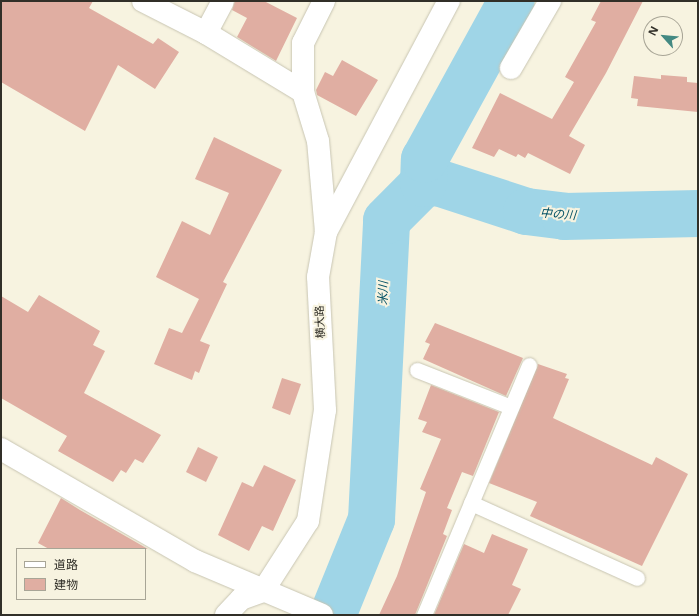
<!DOCTYPE html>
<html>
<head>
<meta charset="utf-8">
<style>
	body { margin:0 }
	#map { position:relative; width:699px; height:616px; overflow:hidden; background:#f7f3e0; font-family:"Noto Sans","Noto Sans JP",sans-serif }
	div>[style] { position:absolute }
	.river>* { height:47px; margin:-23.5px; padding:0 23.5px; transform-origin:23.5px; border-radius:23.5px; background:#9fd5e7 }
	.building>* { inset:0; background:#e0aea2 }
	.roads { filter:drop-shadow(0 0 1px #c8c5b2) drop-shadow(0 0 1px #c8c5b2) }
	.lane>* { height:15px; margin:-7.5px; padding:0 7.5px; transform-origin:7.5px; border-radius:7.5px; background:#fff }
	.street>* { height:22px; margin:-11px; padding:0 11px; transform-origin:11px; border-radius:11px; background:#fff }
	span { translate:-50% -50%; white-space:nowrap; text-align:center; line-height:1.15; -webkit-text-stroke:4px #f7f3e0; paint-order:stroke }
	.street-label { font-size:11px; color:#312f28 }
	.water-label { font-size:12px; color:#045265; font-style:italic }
	.frame { position:absolute; inset:0; border:2px solid #312f28; pointer-events:none }
	.legend { position:absolute; left:16px; top:548px; width:130px; height:52px; box-sizing:border-box; background:#f7f3e0; border:1px solid #a8a596; margin:0; padding:5px 7px; list-style:none; font-size:12px; color:#312f28 }
	.legend li { display:flex; align-items:center; gap:8px; height:20px }
	.legend b { width:20px; border:1px solid #a8a596 }
	.north { position:absolute; left:643px; top:16px; width:40px; height:40px; box-sizing:border-box; background:#f7f3e0; border:1px solid #a8a596; border-radius:50%; rotate:297deg; font-size:11px; font-weight:700; line-height:16px; text-align:center; color:#312f28 }
	.north::after { content:''; display:block; margin:auto; width:14px; height:18px; background:#438982; clip-path:polygon(50% 0,100% 100%,50% 72%,0 100%) }
</style>
</head>
<body>
<div id="map">
	<div class="river">
		<i style="left:423px;top:183px;width:14px;rotate:-4deg"></i>
		<i style="left:437px;top:182px;width:94px;rotate:18deg"></i>
		<i style="left:526px;top:211px;width:38px;rotate:7deg"></i>
		<i style="left:564px;top:216px;width:134px;rotate:-1.3deg"></i>
		<i style="left:332px;top:615px;width:104px;rotate:-67.9deg"></i>
		<i style="left:371px;top:519px;width:299px;rotate:-87.1deg"></i>
		<i style="left:386px;top:220px;width:52px;rotate:-45deg"></i>
		<i style="left:423px;top:183px;width:24px;rotate:-88deg"></i>
		<i style="left:424px;top:159px;width:180px;rotate:-61.2deg"></i>
	</div>
	<div class="building">
		<i style="clip-path:polygon(1px 1px,93px 1px,89px 8px,153px 44px,158px 38px,179px 52px,155px 89px,118px 65px,85px 131px,1px 82px)"></i>
		<i style="clip-path:polygon(235px 1px,264px 1px,297px 18px,276px 61px,237px 37px,247px 18px,232px 10px)"></i>
		<i style="clip-path:polygon(601px 1px,643px 1px,606px 73px,569px 136px,585px 145px,570px 174px,528px 153px,525px 158px,518px 154px,516px 157px,499px 149px,494px 157px,472px 148px,500px 93px,552px 119px,574px 82px,565px 77px,596px 22px,591px 20px)"></i>
		<i style="clip-path:polygon(342px 60px,378px 80px,356px 116px,317px 95px,316px 90px,325px 72px,333px 76px)"></i>
		<i style="clip-path:polygon(661px 75px,687px 77px,687px 82px,698px 83px,698px 112px,637px 106px,638px 99px,631px 98px,634px 76px,661px 79px)"></i>
		<i style="clip-path:polygon(214px 137px,282px 170px,223px 282px,227px 284px,200px 341px,210px 345px,199px 373px,195px 371px,192px 380px,154px 364px,169px 328px,182px 333px,199px 299px,156px 277px,182px 221px,210px 235px,229px 193px,195px 179px)"></i>
		<i style="clip-path:polygon(39px 295px,100px 331px,93px 345px,105px 351px,84px 393px,161px 435px,143px 463px,135px 459px,126px 473px,121px 470px,113px 482px,58px 451px,67px 436px,1px 398px,1px 296px,28px 312px)"></i>
		<i style="clip-path:polygon(435px 323px,523px 358px,506px 396px,423px 359px,430px 344px,425px 342px)"></i>
		<i style="clip-path:polygon(538px 364px,567px 374px,565px 378px,569px 379px,553px 418px,652px 465px,656px 457px,688px 474px,642px 566px,530px 516px,537px 502px,489px 483px)"></i>
		<i style="clip-path:polygon(282px 378px,301px 384px,290px 415px,272px 408px)"></i>
		<i style="clip-path:polygon(431px 385px,499px 412px,473px 476px,462px 472px,447px 508px,452px 510px,443px 534px,447px 536px,415px 615px,379px 615px,397px 576px,426px 492px,420px 489px,441px 439px,422px 432px,427px 422px,418px 419px)"></i>
		<i style="clip-path:polygon(198px 447px,218px 457px,206px 482px,186px 472px)"></i>
		<i style="clip-path:polygon(264px 465px,296px 480px,273px 531px,262px 526px,249px 551px,218px 535px,242px 482px,253px 487px)"></i>
		<i style="clip-path:polygon(61px 498px,80px 510px,148px 549px,49px 549px,38px 543px)"></i>
		<i style="clip-path:polygon(492px 534px,528px 549px,512px 585px,521px 589px,508px 615px,434px 615px,464px 544px,484px 553px)"></i>
	</div>
	<div class="roads">
		<div class="lane">
			<i style="left:417px;top:370px;width:101px;rotate:21.5deg"></i>
			<i style="left:471px;top:503px;width:182px;rotate:24.3deg"></i>
			<i style="left:424px;top:615px;width:271px;rotate:-67.2deg"></i>
		</div>
		<div class="street">
			<i style="left:143px;top:1px;width:71px;rotate:26.9deg"></i>
			<i style="left:206px;top:33px;width:114px;rotate:31.3deg"></i>
			<i style="left:206px;top:33px;width:36px;rotate:-62deg"></i>
			<i style="left:511px;top:68px;width:78px;rotate:-59.8deg"></i>
			<i style="left:326px;top:232px;width:262px;rotate:-62deg"></i>
			<i style="left:1px;top:449px;width:224px;rotate:30deg"></i>
			<i style="left:195px;top:561px;width:138px;rotate:23deg"></i>
			<i style="left:226px;top:615px;width:22px;rotate:-47deg"></i>
			<i style="left:241px;top:599px;width:23px;rotate:-20deg"></i>
			<i style="left:263px;top:591px;width:83px;rotate:-57.3deg"></i>
			<i style="left:308px;top:521px;width:112px;rotate:-81.3deg"></i>
			<i style="left:325px;top:410px;width:133px;rotate:-93deg"></i>
			<i style="left:318px;top:277px;width:46px;rotate:-79.9deg"></i>
			<i style="left:326px;top:232px;width:91px;rotate:-95deg"></i>
			<i style="left:318px;top:141px;width:51px;rotate:-107deg"></i>
			<i style="left:303px;top:92px;width:49px;rotate:-90deg"></i>
			<i style="left:303px;top:43px;width:47px;rotate:-63.4deg"></i>
		</div>
	</div>
	<div class="street-label">
		<span style="left:320px;top:322px;rotate:-93deg">横大路</span>
	</div>
	<div class="water-label">
		<span style="left:558px;top:214px;rotate:4deg">中の川</span>
		<span style="left:383px;top:293px;rotate:-88deg">米川</span>
	</div>
	<div class="frame"></div>
	<ul class="legend">
	<li><b style="height:5px;background:#fff"></b>道路</li>
	<li><b style="height:11px;background:#e0aea2"></b>建物</li>
	</ul>
	<div class="north">N</div>
</div>
</body>
</html>
